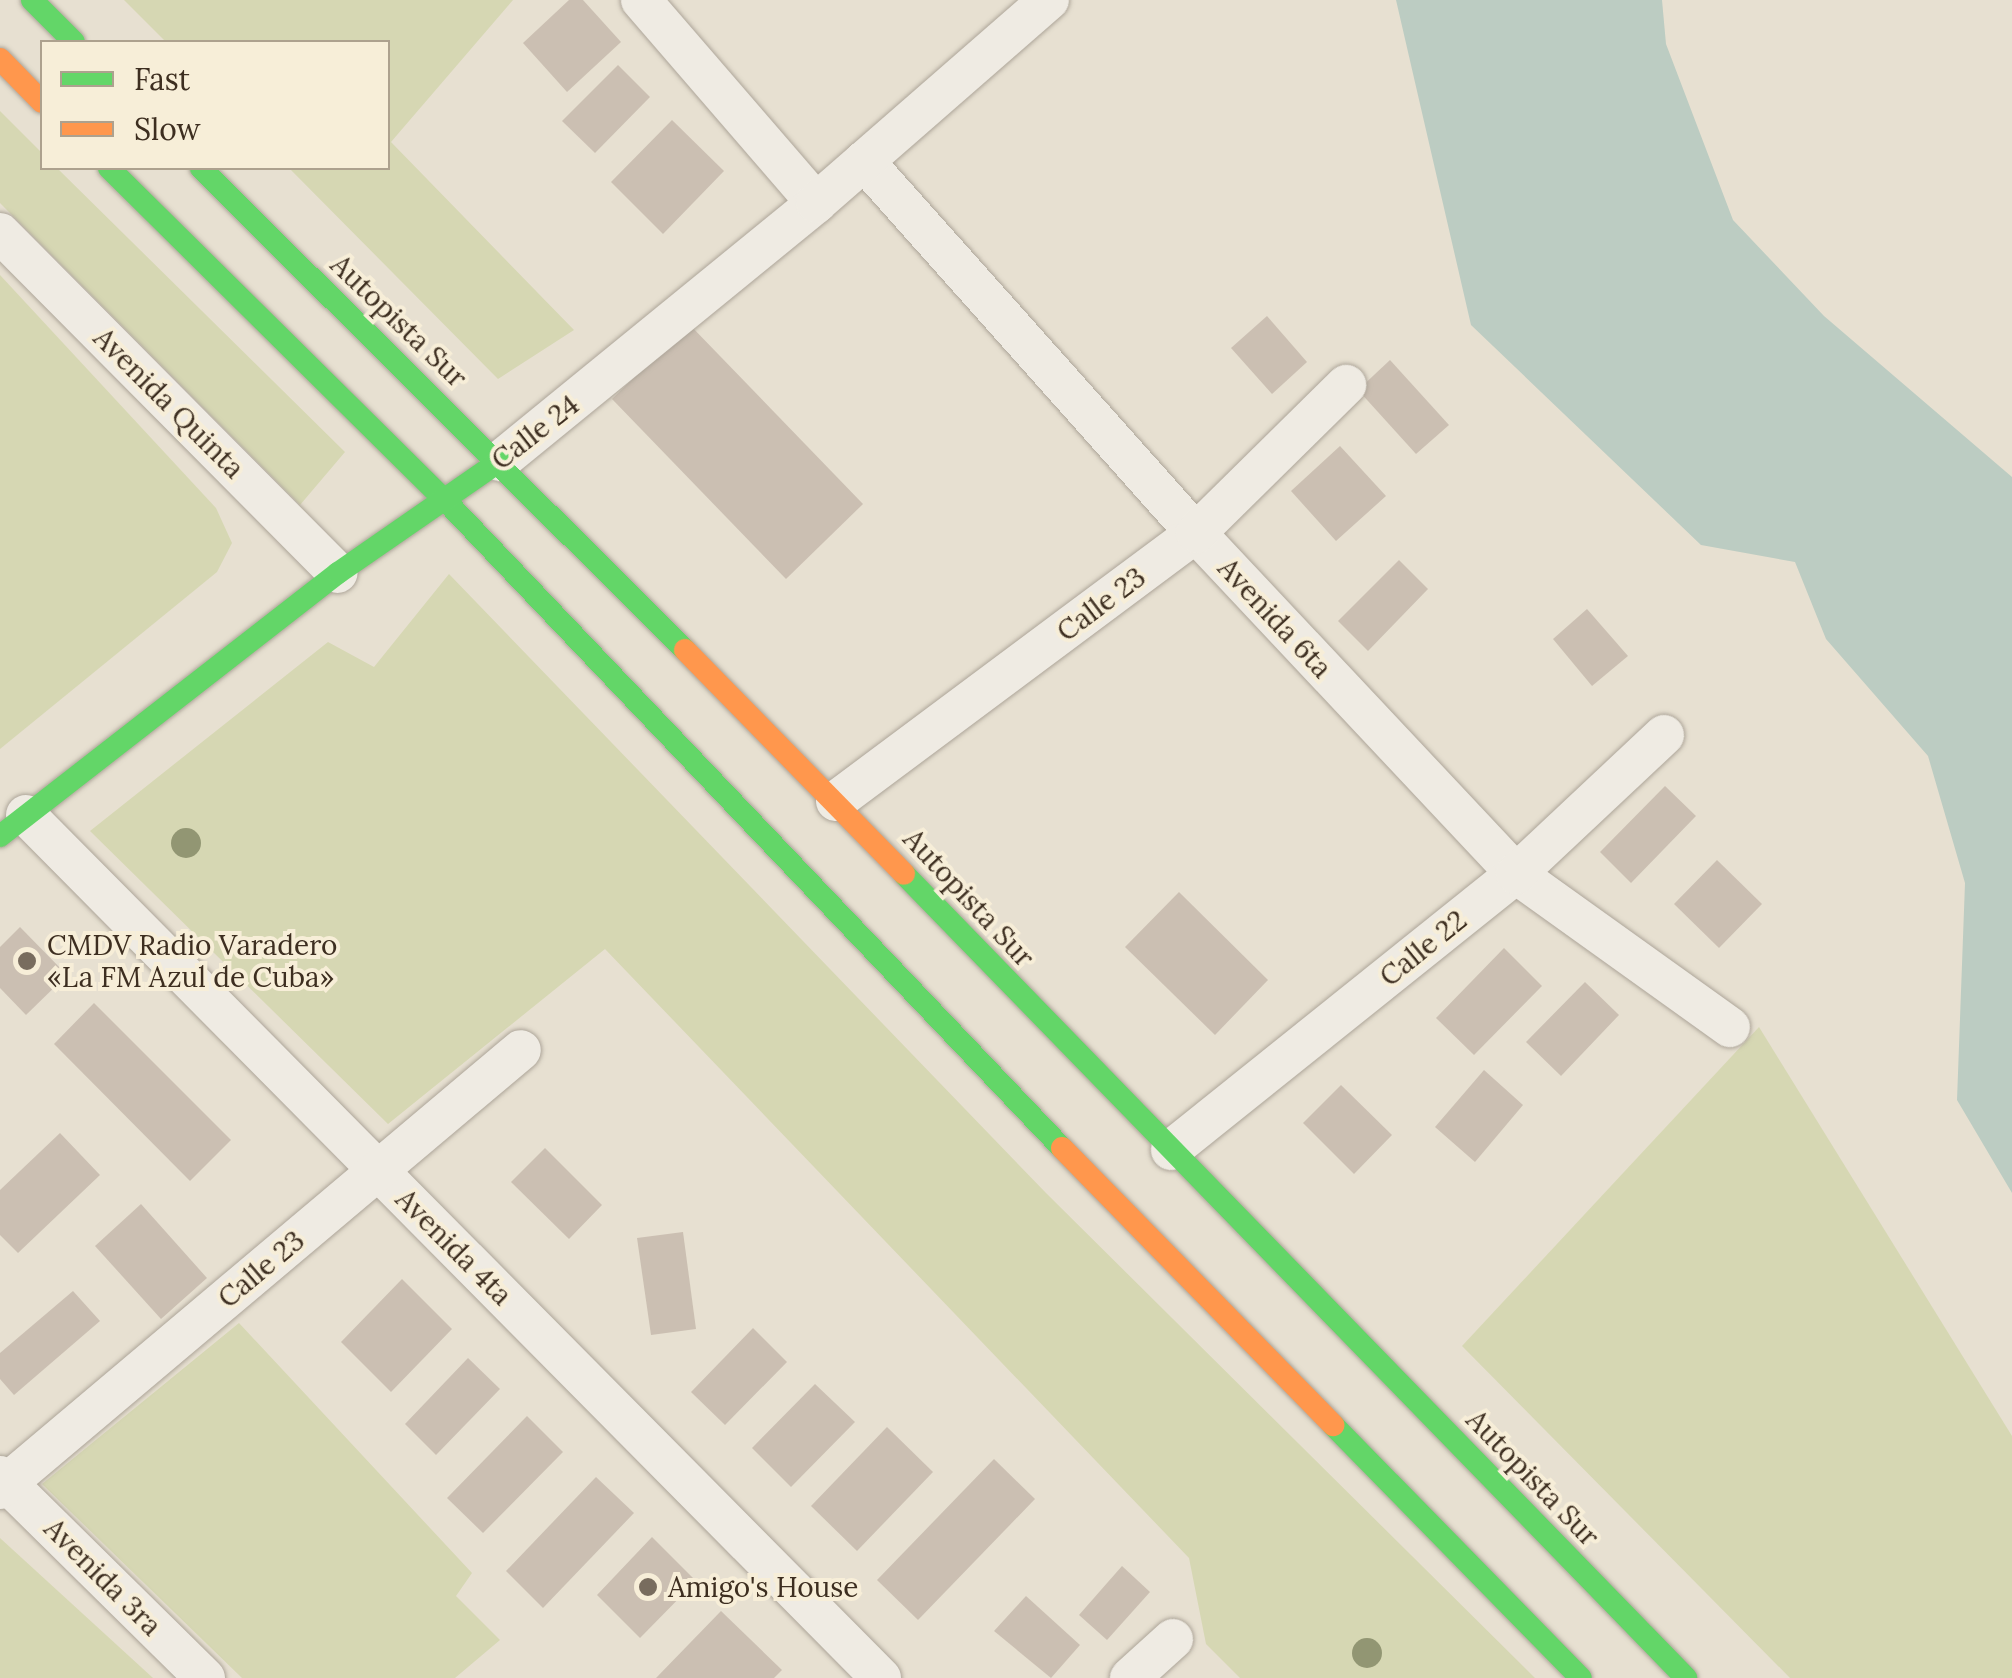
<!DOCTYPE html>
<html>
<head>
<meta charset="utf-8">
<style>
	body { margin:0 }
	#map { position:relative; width:2012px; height:1678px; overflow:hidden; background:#e7e0d1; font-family:Lora,serif }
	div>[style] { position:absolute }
	.green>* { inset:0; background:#d6d7b3 }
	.water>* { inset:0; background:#bcccc2 }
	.building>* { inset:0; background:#cbbfb2 }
	.roads { filter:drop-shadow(0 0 2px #ada599) drop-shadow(0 0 2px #ada599) }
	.street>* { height:40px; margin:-20px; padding:0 20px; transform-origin:20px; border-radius:20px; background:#efebe3 }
	.fast>* { height:22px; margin:-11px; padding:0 11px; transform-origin:11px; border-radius:11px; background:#63d668 }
	.slow>* { height:22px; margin:-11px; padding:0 11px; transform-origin:11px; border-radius:11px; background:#ff974d }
	.trees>* { width:30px; height:30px; margin:-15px; border-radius:50%; background:#929673 }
	.dots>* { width:28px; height:28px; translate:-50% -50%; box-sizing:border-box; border:5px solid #f7eed8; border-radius:50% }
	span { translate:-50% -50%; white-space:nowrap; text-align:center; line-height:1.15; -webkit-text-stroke:8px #f7eed8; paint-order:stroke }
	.street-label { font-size:28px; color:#3d2e20 }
	.poi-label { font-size:28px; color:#3d2e20 }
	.left { translate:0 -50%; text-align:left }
	.legend { position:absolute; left:40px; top:40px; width:350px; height:130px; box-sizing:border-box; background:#f7eed8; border:2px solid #ada18e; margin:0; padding:12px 18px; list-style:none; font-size:30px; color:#3d2e20 }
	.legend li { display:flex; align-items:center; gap:20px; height:50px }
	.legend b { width:50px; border:2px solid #ada18e }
</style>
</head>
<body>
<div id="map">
	<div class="green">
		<i style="clip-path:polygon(124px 0,513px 0,391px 142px,574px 330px,498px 379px,289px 168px,388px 168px,388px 42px,166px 42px)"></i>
		<i style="clip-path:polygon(0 111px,42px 153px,42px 168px,57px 168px,345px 452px,300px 505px,0 203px)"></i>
		<i style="clip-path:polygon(0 275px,216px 508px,232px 543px,217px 572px,0 749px)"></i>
		<i style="clip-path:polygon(449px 574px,1046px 1193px,1535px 1678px,1240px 1678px,1206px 1644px,1189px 1558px,605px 949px,388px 1124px,90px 831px,328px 642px,374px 667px)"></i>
		<i style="clip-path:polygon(1759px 1027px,2012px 1436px,2012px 1678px,1790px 1678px,1462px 1346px)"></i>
		<i style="clip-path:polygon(239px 1323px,472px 1573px,456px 1596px,500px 1640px,455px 1678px,242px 1678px,42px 1484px)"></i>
		<i style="clip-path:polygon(0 1538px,153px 1678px,0 1678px)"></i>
	</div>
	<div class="water">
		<i style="clip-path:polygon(1396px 0,1662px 0,1666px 44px,1733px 220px,1824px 316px,2012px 477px,2012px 1193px,1957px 1100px,1965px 883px,1928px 756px,1826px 639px,1795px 562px,1701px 545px,1471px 325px)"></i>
	</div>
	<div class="building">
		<i style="clip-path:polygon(569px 0,583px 0,621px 42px,567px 92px,523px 43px)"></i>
		<i style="clip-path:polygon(618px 65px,650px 97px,595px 153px,562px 121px)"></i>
		<i style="clip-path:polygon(672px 120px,724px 171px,663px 234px,611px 182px)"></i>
		<i style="clip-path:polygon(1267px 316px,1307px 362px,1272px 394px,1231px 348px)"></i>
		<i style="clip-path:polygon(689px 324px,863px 504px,786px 579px,612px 399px)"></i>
		<i style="clip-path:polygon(1390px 360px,1449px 425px,1416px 454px,1358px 390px)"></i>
		<i style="clip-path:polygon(1340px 446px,1386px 496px,1336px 541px,1291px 491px)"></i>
		<i style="clip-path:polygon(1399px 560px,1428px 589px,1368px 651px,1338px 621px)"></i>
		<i style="clip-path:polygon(1587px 609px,1628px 656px,1592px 686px,1553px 639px)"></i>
		<i style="clip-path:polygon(1665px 786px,1696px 816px,1631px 883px,1600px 852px)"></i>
		<i style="clip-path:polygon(1717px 860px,1762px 904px,1719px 948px,1674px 904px)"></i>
		<i style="clip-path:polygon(1179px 892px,1268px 980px,1215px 1035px,1125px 947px)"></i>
		<i style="clip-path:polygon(20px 927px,67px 975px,26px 1015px,0 988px,0 947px)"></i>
		<i style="clip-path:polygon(1504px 948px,1542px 986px,1474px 1055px,1436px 1018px)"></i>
		<i style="clip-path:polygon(1585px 982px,1619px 1015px,1561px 1076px,1526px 1042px)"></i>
		<i style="clip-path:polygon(94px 1003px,231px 1140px,190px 1181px,54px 1044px)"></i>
		<i style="clip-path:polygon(1484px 1070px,1523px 1105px,1475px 1162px,1435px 1127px)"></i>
		<i style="clip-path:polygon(1341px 1085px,1392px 1135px,1354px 1174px,1303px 1123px)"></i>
		<i style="clip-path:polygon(60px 1133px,100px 1175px,18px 1253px,0 1235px,0 1190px)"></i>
		<i style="clip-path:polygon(545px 1148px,602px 1205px,569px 1239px,511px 1182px)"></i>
		<i style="clip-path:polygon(141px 1204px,207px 1278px,161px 1319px,95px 1246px)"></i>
		<i style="clip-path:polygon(683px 1232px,696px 1329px,651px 1335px,637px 1238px)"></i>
		<i style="clip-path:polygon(402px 1279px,452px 1329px,391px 1392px,341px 1342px)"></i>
		<i style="clip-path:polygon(73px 1291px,100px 1321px,14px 1395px,0 1379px,0 1353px)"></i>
		<i style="clip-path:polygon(753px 1328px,787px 1362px,725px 1425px,691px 1392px)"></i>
		<i style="clip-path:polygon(468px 1358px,500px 1389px,436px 1455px,405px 1424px)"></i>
		<i style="clip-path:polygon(815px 1384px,855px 1422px,791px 1487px,752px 1448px)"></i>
		<i style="clip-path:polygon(527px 1416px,563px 1452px,483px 1533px,447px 1498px)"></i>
		<i style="clip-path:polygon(887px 1427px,933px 1472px,857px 1551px,811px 1506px)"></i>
		<i style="clip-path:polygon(994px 1459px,1035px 1499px,918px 1620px,877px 1580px)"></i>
		<i style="clip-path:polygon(596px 1477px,634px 1513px,543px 1608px,506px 1571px)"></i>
		<i style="clip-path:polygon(652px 1537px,696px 1581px,640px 1638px,597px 1595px)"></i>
		<i style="clip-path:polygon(1122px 1566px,1150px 1592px,1107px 1640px,1079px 1615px)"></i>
		<i style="clip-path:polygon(1026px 1596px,1080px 1645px,1051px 1678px,994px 1631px)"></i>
		<i style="clip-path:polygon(721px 1611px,782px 1670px,774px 1678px,656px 1678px)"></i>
	</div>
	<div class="roads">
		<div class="street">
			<i style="left:641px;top:0;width:268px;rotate:49.2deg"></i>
			<i style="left:864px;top:161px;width:499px;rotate:48.3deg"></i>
			<i style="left:1196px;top:533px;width:468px;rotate:46.8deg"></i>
			<i style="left:1516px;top:874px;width:263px;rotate:35.6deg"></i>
			<i style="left:0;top:233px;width:479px;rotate:45.2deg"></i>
			<i style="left:500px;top:461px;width:408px;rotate:-39.2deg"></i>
			<i style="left:816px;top:203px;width:309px;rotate:-41.1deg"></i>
			<i style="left:836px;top:801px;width:449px;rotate:-36.7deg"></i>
			<i style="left:1196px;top:533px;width:211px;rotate:-44.6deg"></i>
			<i style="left:26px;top:815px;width:1215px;rotate:45.27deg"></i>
			<i style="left:1171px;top:1150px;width:442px;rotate:-38.7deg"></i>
			<i style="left:1516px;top:874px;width:203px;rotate:-43.2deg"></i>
			<i style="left:0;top:1476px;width:288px;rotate:44.6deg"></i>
			<i style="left:0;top:1489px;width:681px;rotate:-40.12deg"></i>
			<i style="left:1130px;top:1678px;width:58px;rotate:-42.2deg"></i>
		</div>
		<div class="fast">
			<i style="left:32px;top:0;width:59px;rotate:45deg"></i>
			<i style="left:109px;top:168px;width:471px;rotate:44.7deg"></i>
			<i style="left:444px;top:499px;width:896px;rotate:46.4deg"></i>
			<i style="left:201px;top:168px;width:683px;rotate:44.88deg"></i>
			<i style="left:0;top:836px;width:428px;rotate:-37.9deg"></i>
			<i style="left:338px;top:573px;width:197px;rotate:-34.7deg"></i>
			<i style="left:904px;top:874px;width:1122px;rotate:45.79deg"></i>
			<i style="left:1333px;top:1425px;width:354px;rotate:45.6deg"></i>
		</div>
		<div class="slow">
			<i style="left:0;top:59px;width:60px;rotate:45.7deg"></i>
			<i style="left:685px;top:650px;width:313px;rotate:45.6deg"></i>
			<i style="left:1062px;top:1148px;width:388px;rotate:45.6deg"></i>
		</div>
	</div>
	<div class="trees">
		<i style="left:186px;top:843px"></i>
		<i style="left:1367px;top:1653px"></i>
	</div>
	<div class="dots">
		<i style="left:27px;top:961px;background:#786c5e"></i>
		<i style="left:648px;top:1587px;background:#786c5e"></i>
	</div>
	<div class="street-label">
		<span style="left:399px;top:321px;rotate:44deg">Autopista Sur</span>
		<span style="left:169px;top:403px;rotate:45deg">Avenida Quinta</span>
		<span style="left:535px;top:432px;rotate:-38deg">Calle 24</span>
		<span style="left:1101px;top:604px;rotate:-37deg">Calle 23</span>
		<span style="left:1275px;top:618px;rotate:47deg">Avenida 6ta</span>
		<span style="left:969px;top:898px;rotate:47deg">Autopista Sur</span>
		<span style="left:1423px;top:948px;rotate:-39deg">Calle 22</span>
		<span style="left:454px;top:1247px;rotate:45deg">Avenida 4ta</span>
		<span style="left:261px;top:1269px;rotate:-40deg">Calle 23</span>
		<span style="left:1533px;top:1478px;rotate:46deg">Autopista Sur</span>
		<span style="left:103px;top:1577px;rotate:45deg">Avenida 3ra</span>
	</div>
	<div class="poi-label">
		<span class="left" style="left:47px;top:961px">CMDV Radio Varadero<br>«La FM Azul de Cuba»</span>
		<span class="left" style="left:668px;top:1587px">Amigo's House</span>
	</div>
	<ul class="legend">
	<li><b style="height:12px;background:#63d668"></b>Fast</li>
	<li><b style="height:12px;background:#ff974d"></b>Slow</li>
	</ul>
</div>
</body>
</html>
